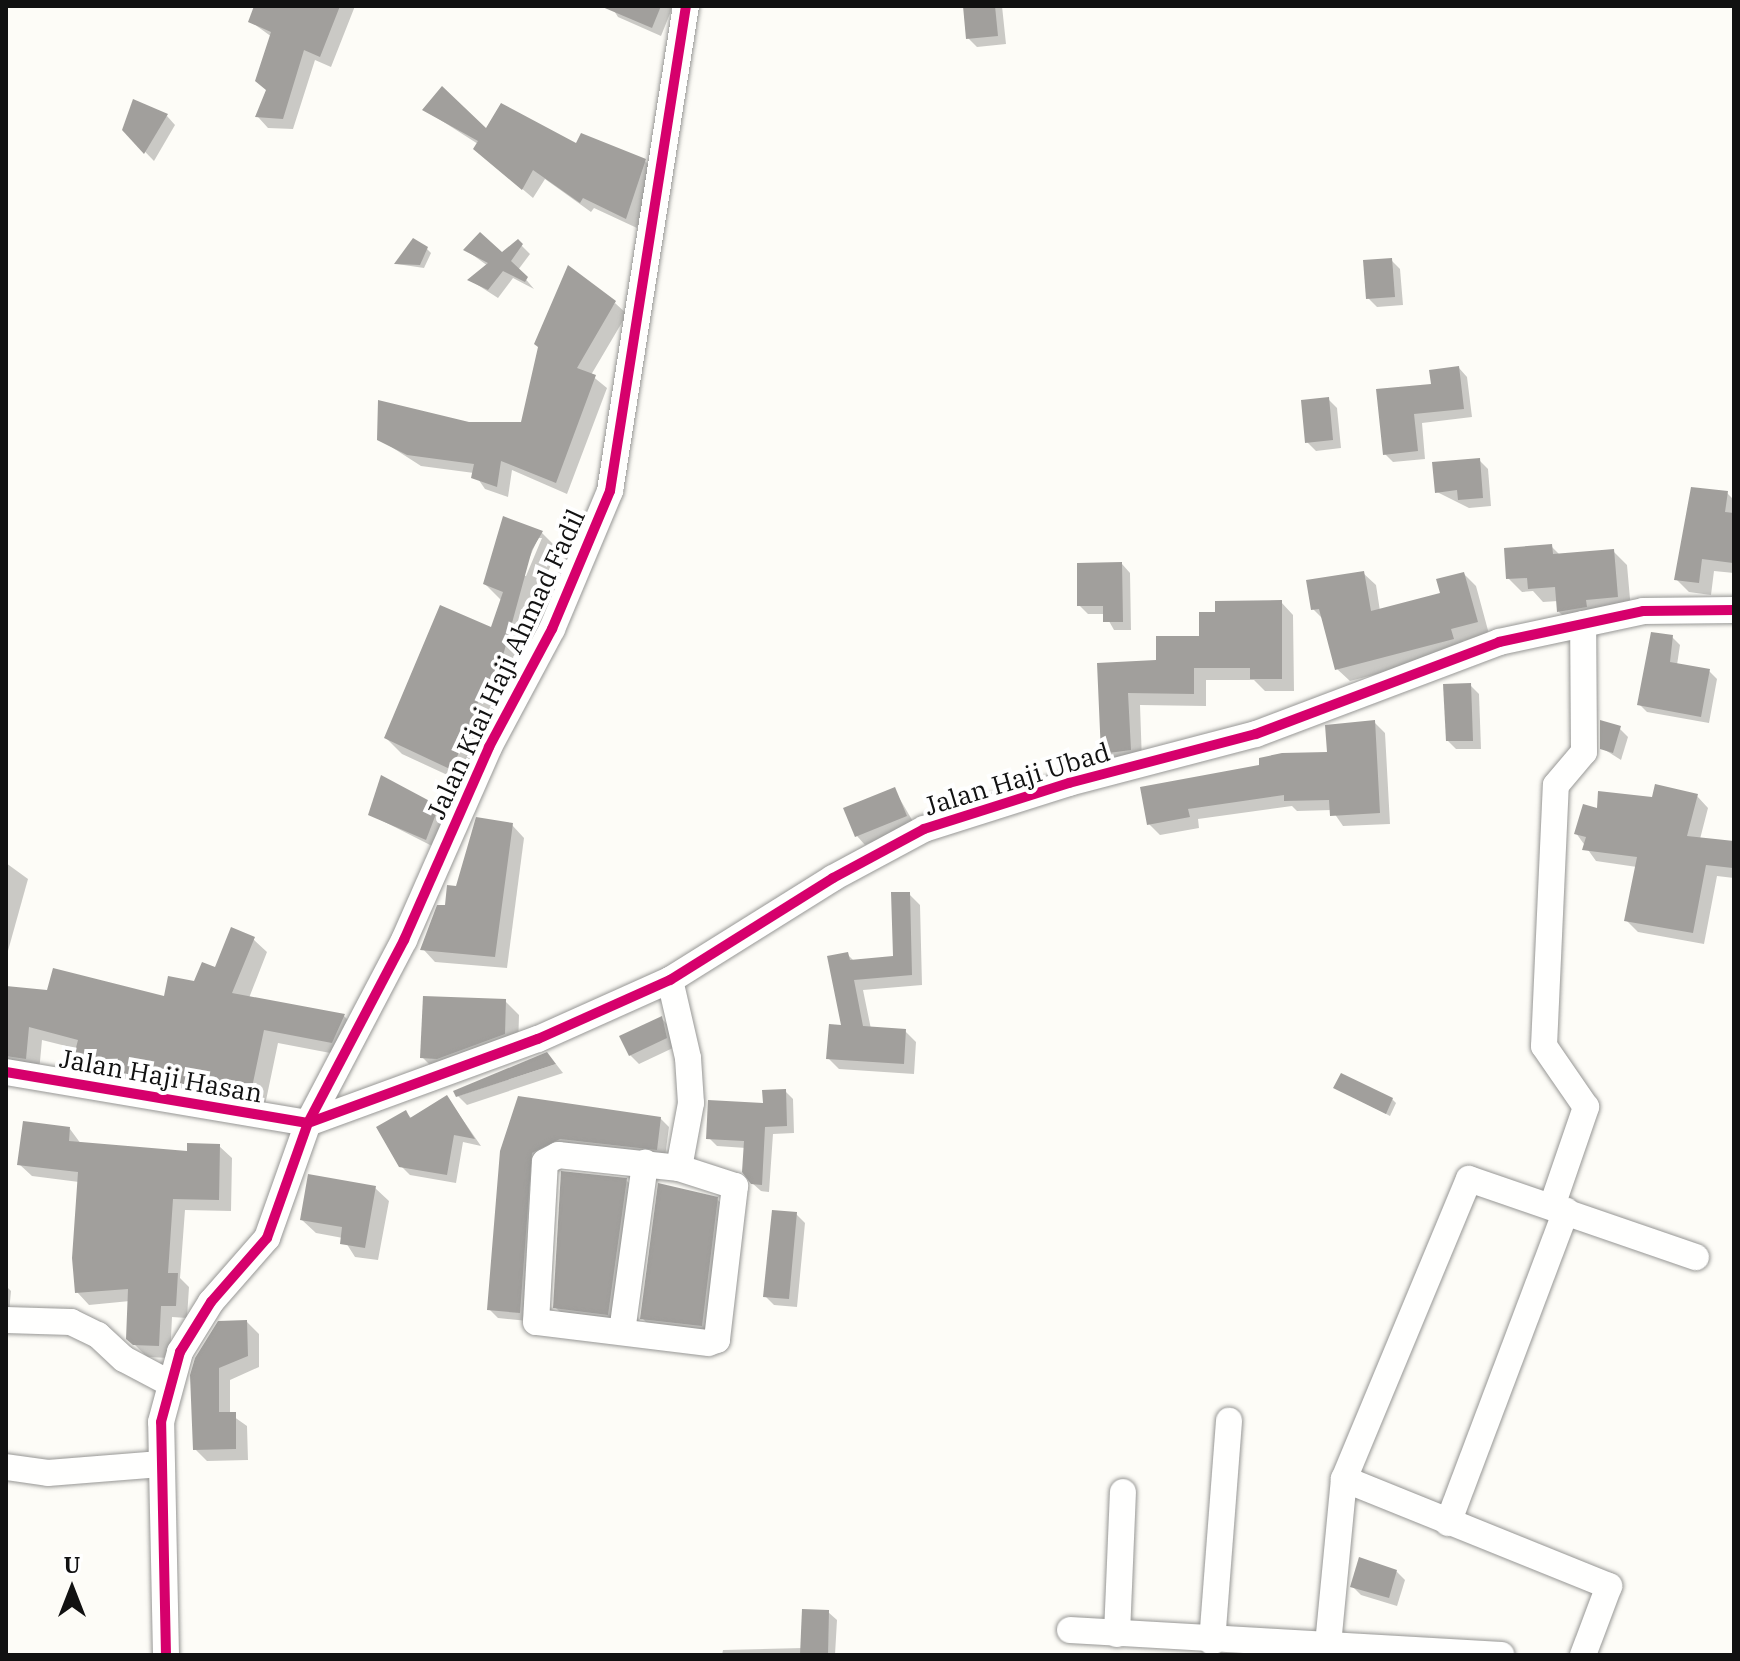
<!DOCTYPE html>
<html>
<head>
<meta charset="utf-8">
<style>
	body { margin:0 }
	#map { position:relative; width:1740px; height:1661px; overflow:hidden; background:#fdfcf7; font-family:"IBM Plex Serif",serif }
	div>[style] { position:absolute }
	.shadow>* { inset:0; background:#0003 }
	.building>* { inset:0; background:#a19f9c }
	.roads { filter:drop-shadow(0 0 2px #979795) drop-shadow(0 0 2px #979795) }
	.street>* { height:26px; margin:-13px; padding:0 13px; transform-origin:13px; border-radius:13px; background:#fffffe }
	.cycleway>* { height:10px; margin:-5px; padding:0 5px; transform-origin:5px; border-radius:5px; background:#d6006c }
	span { translate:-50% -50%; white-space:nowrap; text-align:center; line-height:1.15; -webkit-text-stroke:8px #fff; paint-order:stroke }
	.street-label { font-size:26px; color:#111 }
	.frame { position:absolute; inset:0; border:8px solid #111; pointer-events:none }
	.north { position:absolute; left:32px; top:1549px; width:80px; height:80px; -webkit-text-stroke:6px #fff; paint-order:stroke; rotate:0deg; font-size:22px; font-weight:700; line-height:32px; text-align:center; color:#111 }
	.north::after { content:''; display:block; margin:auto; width:28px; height:36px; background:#111; clip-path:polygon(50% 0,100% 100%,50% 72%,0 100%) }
</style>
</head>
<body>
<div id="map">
	<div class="shadow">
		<i style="clip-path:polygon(256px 6px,355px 6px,331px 67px,315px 60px,293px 129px,268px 128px,258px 117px,268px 91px,272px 37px,250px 21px)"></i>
		<i style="clip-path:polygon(611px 6px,673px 6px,661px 36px,618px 17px)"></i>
		<i style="clip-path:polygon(957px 6px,1002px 6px,1006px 44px,977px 47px,968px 38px,965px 7px)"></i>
		<i style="clip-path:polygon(425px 110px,486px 132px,645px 161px,656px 172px,637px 228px,594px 208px,591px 212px,545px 179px,533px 198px,487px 159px,478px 144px)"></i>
		<i style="clip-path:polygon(167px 116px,175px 125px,154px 161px,124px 130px)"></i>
		<i style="clip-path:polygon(518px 242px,530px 254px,518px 270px,534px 289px,513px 278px,498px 298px,470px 280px,488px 266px,466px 250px,501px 255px)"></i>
		<i style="clip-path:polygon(427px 249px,431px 253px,424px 268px,397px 264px)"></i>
		<i style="clip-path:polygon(1391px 260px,1400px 269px,1403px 305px,1377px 307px,1368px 298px)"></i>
		<i style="clip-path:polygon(615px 303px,627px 314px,591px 375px,607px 388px,567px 494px,512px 470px,508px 497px,485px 489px,474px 473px,421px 466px,379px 439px,469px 424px,522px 424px)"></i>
		<i style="clip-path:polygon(1459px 368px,1467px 377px,1472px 417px,1422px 423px,1425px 459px,1393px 462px,1385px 454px,1433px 386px)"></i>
		<i style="clip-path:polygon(1328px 399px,1337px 408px,1341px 448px,1316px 451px,1307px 442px)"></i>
		<i style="clip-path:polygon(1479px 460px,1488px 469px,1491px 506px,1469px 508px,1437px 492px)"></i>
		<i style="clip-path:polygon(1727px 493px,1734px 500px,1734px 573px,1714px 571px,1711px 595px,1689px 592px,1676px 579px)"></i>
		<i style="clip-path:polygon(evenodd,505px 518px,542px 533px,558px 549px,543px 583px,509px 707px,469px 785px,402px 754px,386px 738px,492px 630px,502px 601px,485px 584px,505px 518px,538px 538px,542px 538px,526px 576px,522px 575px,538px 538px)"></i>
		<i style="clip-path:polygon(1551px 546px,1560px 555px,1613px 551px,1627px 565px,1631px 610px,1573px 625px,1559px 612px,1558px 601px,1543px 602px,1533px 591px,1522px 592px,1508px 578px)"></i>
		<i style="clip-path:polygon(1122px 564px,1130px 573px,1131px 630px,1114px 630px,1105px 614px,1088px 614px,1079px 605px)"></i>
		<i style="clip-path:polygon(1363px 573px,1376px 585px,1380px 611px,1443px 594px,1464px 574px,1476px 586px,1489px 634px,1463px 641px,1466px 651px,1350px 681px,1337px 669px,1325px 621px,1313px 609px)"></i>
		<i style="clip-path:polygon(1281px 602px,1293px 615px,1294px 691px,1265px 691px,1254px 680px,1206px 680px,1206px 706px,1140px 705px,1142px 762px,1116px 765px,1103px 753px,1099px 665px,1158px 662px)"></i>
		<i style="clip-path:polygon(1672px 637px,1680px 645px,1677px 665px,1709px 671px,1717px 679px,1709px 723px,1647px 712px,1639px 704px)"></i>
		<i style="clip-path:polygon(1470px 685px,1479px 694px,1481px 749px,1456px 749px,1448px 741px)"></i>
		<i style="clip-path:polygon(1374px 722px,1385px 733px,1390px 824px,1343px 826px,1332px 810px,1297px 811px,1292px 806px,1198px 819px,1199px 828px,1160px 835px,1149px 824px,1329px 754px)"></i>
		<i style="clip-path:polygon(1619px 728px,1628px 737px,1621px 760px,1602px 748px)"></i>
		<i style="clip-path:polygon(894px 789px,915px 825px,865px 845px,857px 836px)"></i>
		<i style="clip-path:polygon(1697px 796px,1708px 808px,1700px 839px,1734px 843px,1734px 878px,1717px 876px,1704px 944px,1638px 932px,1626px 920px,1637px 867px,1596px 861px,1576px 833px,1599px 810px)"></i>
		<i style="clip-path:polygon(437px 807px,446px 816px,434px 847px,371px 815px)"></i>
		<i style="clip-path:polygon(512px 825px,524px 838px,507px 968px,435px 962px,423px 949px,458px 888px)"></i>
		<i style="clip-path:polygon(6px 863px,28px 879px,6px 958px)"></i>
		<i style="clip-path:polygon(909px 894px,920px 905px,922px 985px,863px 990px,871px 1029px,905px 1031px,916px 1042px,914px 1074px,839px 1069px,828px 1058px,844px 1027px,847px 954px,855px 962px,895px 958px)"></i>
		<i style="clip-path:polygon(253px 939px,267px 952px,249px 998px,344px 1016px,357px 1029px,346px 1056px,278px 1043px,264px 1110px,87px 1080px,73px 1066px,78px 1049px,42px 1040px,39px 1072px,6px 1069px,6px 988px,166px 999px,216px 970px)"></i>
		<i style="clip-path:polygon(505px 1001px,519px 1015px,518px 1048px,436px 1071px,422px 1057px)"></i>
		<i style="clip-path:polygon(661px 1018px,670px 1027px,675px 1047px,639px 1064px,630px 1055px)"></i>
		<i style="clip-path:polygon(556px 1064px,563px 1073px,467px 1105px,458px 1096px)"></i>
		<i style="clip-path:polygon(1336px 1088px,1392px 1099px,1396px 1103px,1390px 1116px)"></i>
		<i style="clip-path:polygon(785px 1091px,793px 1099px,794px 1133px,773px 1134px,769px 1192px,761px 1191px,752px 1183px,746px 1148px,717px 1146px,709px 1138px)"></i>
		<i style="clip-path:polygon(447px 1097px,481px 1146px,463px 1142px,456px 1183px,410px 1175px,401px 1166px,406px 1112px,412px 1119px)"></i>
		<i style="clip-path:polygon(520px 1099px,660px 1118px,669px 1127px,665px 1157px,540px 1162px,528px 1321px,498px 1318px,489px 1309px)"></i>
		<i style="clip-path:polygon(70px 1129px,81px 1144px,188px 1153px,219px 1146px,232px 1158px,231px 1211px,185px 1210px,180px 1278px,189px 1287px,187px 1318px,172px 1317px,170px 1358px,147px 1357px,128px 1338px,130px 1301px,89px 1305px,77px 1292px,79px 1182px,32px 1176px,19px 1164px)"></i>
		<i style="clip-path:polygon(626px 1180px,635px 1189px,616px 1322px,564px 1316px,555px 1307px)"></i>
		<i style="clip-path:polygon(375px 1188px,389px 1201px,378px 1260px,355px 1257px,343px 1238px,316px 1233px,302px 1220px)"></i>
		<i style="clip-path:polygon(717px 1199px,725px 1208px,711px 1334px,651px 1327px,642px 1318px)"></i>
		<i style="clip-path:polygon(796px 1214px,805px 1223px,797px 1307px,774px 1305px,765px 1296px)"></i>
		<i style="clip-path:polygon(6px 1286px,11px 1291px,8px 1324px,6px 1324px)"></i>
		<i style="clip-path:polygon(247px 1322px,259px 1334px,259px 1367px,230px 1380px,230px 1414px,247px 1426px,248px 1460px,207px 1461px,195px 1449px,192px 1375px)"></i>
		<i style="clip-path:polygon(1396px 1571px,1405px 1580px,1397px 1606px,1361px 1595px,1352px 1586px)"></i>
		<i style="clip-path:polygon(828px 1612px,837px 1620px,835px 1655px,722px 1655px,723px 1650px,803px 1648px)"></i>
	</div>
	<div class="building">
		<i style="clip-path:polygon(254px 6px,340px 6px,320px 57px,304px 50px,283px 119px,255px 117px,266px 90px,255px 81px,271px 32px,248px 22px)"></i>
		<i style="clip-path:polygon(600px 6px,661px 6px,652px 28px)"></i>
		<i style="clip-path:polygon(963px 6px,995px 6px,998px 36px,966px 39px)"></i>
		<i style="clip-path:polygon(442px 86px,486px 128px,501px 103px,576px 143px,581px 133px,646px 159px,626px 219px,583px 198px,580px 203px,533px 170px,522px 190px,473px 149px,478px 141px,422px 110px)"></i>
		<i style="clip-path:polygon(133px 99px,168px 114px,144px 154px,122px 130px)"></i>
		<i style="clip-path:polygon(480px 232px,502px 252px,518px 239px,523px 244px,511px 261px,528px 277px,525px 282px,503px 271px,488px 290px,467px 280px,488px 263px,463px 250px)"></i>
		<i style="clip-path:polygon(413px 238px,428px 247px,420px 265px,394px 264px)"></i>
		<i style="clip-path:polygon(1392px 258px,1395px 297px,1366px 299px,1363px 260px)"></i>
		<i style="clip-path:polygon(568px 265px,616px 301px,577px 368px,596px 375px,556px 483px,501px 461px,497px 487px,471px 478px,474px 464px,407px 455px,377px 440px,378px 400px,469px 422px,521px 422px,538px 347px,534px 344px)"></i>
		<i style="clip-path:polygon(1459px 366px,1464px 409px,1414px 414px,1418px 451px,1383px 455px,1376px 389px,1431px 384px,1429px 370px)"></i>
		<i style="clip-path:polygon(1329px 397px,1333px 440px,1305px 443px,1301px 400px)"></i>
		<i style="clip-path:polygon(1480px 458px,1483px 498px,1458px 500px,1457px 490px,1435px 493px,1432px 462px)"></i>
		<i style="clip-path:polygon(1691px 487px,1728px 491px,1725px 512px,1734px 513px,1733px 563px,1702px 559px,1699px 583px,1674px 580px)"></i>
		<i style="clip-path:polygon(503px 516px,543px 531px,532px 550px,493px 692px,484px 687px,452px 770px,384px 738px,440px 605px,491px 627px,503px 592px,483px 584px)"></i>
		<i style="clip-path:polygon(1552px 544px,1553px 554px,1614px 549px,1618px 597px,1586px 600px,1587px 607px,1557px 612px,1555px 587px,1528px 589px,1527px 578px,1506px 579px,1504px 548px)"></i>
		<i style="clip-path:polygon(1122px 562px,1123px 622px,1103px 622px,1103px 606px,1077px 606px,1077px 563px)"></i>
		<i style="clip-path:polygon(1364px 571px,1371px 611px,1440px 593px,1436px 579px,1464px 572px,1478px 622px,1451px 629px,1454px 639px,1335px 670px,1319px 609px,1311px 610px,1306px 580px)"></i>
		<i style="clip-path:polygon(1282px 600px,1282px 679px,1250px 679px,1250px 668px,1194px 668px,1194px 694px,1128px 693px,1131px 750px,1101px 754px,1097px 663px,1156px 660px,1156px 636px,1199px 636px,1199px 612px,1215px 612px,1215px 601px)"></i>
		<i style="clip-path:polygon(1651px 632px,1673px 635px,1670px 662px,1710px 669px,1701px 717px,1637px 705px)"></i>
		<i style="clip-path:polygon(1471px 683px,1473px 741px,1446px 741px,1443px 684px)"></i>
		<i style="clip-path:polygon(1375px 720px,1380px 813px,1330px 816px,1329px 800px,1284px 801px,1284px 795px,1188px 809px,1190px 817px,1147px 825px,1140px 787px,1259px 765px,1259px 758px,1282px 753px,1327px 752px,1325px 725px)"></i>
		<i style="clip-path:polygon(1600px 720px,1621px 726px,1613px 753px,1600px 749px)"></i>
		<i style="clip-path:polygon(381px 775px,439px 806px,426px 840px,368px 815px)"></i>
		<i style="clip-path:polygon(1655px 784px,1698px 794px,1687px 836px,1734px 841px,1733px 868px,1706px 865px,1693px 933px,1624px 921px,1637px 857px,1582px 850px,1586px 837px,1574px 834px,1583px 804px,1597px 808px,1598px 791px,1652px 797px)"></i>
		<i style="clip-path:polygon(895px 787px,907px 816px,855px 837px,843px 808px)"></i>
		<i style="clip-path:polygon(476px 817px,513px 823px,495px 957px,420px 950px,437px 905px,445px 905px,447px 885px,456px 886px)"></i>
		<i style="clip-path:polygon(891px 892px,910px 892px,912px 975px,854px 980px,863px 1026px,906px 1029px,904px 1064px,826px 1059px,829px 1024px,841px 1025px,827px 956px,848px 952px,850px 960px,893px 956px)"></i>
		<i style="clip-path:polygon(231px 927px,255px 937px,232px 993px,345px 1014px,332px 1043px,264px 1030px,250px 1097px,71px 1067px,78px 1040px,29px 1027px,26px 1059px,6px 1056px,6px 986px,47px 990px,53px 968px,164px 996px,168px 976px,194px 981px,202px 962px,215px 967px)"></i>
		<i style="clip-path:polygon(423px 996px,506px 999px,505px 1034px,437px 1059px,420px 1058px)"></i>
		<i style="clip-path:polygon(662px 1016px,667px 1038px,629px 1056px,619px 1036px)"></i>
		<i style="clip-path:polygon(547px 1052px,556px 1064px,456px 1097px,453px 1091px)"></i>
		<i style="clip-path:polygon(1341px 1073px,1393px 1098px,1386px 1114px,1333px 1088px)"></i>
		<i style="clip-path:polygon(786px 1089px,787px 1126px,765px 1127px,762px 1185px,751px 1184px,742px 1172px,744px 1141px,706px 1139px,708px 1100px,763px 1103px,762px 1090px)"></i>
		<i style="clip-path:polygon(447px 1095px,475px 1139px,454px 1135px,447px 1175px,399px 1167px,376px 1127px,406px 1110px,410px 1118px)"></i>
		<i style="clip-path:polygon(518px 1096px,661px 1117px,657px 1150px,560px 1139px,532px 1153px,520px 1313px,487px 1310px,500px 1151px)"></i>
		<i style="clip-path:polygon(23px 1121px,70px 1127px,69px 1141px,187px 1151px,187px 1143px,220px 1144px,219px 1200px,173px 1199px,168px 1273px,178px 1273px,176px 1306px,161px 1306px,159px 1346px,133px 1345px,126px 1339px,128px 1289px,75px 1293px,72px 1258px,78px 1172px,17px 1165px)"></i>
		<i style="clip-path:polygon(561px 1171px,627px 1178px,608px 1315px,553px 1308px)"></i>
		<i style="clip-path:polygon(308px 1174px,376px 1186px,365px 1248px,340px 1244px,342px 1227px,300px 1220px)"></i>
		<i style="clip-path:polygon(658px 1183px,718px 1197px,702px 1326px,640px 1319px)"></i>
		<i style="clip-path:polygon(772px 1210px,797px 1212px,789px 1299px,763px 1297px)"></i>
		<i style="clip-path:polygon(247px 1320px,248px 1356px,219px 1368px,219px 1412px,236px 1412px,236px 1449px,193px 1450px,190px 1375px,195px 1358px,218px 1321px)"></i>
		<i style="clip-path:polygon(1359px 1557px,1397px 1570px,1389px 1598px,1350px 1587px)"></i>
		<i style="clip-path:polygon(802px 1609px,829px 1610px,828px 1655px,800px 1655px)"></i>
	</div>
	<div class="roads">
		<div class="street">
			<i style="left:670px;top:980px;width:80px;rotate:77deg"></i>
			<i style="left:688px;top:1058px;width:45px;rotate:86.2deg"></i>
			<i style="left:691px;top:1103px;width:66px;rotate:100.5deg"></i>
			<i style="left:6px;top:1072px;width:306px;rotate:9.6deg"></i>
			<i style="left:308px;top:1123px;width:245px;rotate:-20.1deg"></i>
			<i style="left:538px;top:1039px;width:145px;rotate:-24.1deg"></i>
			<i style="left:670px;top:980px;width:192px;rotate:-32deg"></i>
			<i style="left:833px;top:878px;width:103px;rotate:-28.3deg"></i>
			<i style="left:924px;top:829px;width:152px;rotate:-17.6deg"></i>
			<i style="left:1069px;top:783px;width:193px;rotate:-14.7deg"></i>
			<i style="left:1256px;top:734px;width:260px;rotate:-20.7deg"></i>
			<i style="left:1499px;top:642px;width:147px;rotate:-12.1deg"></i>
			<i style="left:1643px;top:611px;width:91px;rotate:-0.6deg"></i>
			<i style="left:558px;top:1155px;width:122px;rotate:6.1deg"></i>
			<i style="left:679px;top:1168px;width:59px;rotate:17.8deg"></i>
			<i style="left:735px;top:1186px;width:155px;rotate:96.7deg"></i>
			<i style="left:717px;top:1340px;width:9px;rotate:162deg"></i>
			<i style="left:708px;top:1343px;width:173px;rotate:-173deg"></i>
			<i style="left:536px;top:1322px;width:160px;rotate:-86.8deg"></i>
			<i style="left:545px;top:1162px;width:15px;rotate:-28deg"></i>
			<i style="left:1552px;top:1206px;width:105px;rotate:-71deg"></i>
			<i style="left:1586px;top:1107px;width:74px;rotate:-124.5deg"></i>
			<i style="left:1544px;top:1046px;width:261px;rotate:-87.4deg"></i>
			<i style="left:1556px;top:785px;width:43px;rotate:-49.7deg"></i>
			<i style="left:1584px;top:752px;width:128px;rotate:-90.4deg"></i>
			<i style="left:6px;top:1320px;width:65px;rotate:1.8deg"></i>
			<i style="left:71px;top:1322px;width:30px;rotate:26deg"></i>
			<i style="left:98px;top:1335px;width:35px;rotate:43deg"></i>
			<i style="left:124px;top:1359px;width:53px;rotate:28deg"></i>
			<i style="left:622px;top:1332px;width:171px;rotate:-82.2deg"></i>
			<i style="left:6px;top:1467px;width:42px;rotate:8.1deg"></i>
			<i style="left:48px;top:1473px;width:113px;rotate:-4.6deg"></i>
			<i style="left:1344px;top:1479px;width:286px;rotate:22deg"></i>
			<i style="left:1609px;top:1586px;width:74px;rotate:110.6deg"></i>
			<i style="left:1448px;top:1523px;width:334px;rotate:-69.3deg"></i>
			<i style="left:1070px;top:1630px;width:432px;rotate:3.3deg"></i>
			<i style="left:1117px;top:1634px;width:142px;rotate:-87.6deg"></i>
			<i style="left:1212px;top:1642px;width:222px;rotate:-85.6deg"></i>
			<i style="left:166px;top:1655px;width:233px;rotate:-91.2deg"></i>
			<i style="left:161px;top:1422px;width:73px;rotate:-74.8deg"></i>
			<i style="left:180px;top:1352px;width:59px;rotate:-58.2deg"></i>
			<i style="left:211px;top:1302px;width:85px;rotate:-48.8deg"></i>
			<i style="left:267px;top:1238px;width:122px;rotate:-70.4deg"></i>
			<i style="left:308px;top:1123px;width:207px;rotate:-62.3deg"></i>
			<i style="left:404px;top:940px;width:211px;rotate:-66.2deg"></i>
			<i style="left:489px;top:747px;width:134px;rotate:-61.9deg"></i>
			<i style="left:552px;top:629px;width:150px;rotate:-67.2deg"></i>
			<i style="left:610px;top:491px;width:491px;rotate:-81.1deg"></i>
			<i style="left:1327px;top:1655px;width:177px;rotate:-84.5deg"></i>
			<i style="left:1344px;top:1479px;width:325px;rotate:-67.4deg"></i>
			<i style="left:1469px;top:1179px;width:240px;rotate:19deg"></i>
		</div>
	</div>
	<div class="cycleway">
		<i style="left:6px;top:1072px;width:306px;rotate:9.6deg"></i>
		<i style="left:308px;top:1123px;width:245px;rotate:-20.1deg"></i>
		<i style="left:538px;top:1039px;width:145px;rotate:-24.1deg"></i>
		<i style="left:670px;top:980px;width:192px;rotate:-32deg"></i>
		<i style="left:833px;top:878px;width:103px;rotate:-28.3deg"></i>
		<i style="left:924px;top:829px;width:152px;rotate:-17.6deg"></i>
		<i style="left:1069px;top:783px;width:193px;rotate:-14.7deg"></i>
		<i style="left:1256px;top:734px;width:260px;rotate:-20.7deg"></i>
		<i style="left:1499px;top:642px;width:147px;rotate:-12.1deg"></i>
		<i style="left:1643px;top:611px;width:91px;rotate:-0.6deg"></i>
		<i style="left:166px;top:1655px;width:233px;rotate:-91.2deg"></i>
		<i style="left:161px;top:1422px;width:73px;rotate:-74.8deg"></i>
		<i style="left:180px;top:1352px;width:59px;rotate:-58.2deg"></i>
		<i style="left:211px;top:1302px;width:85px;rotate:-48.8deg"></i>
		<i style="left:267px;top:1238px;width:122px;rotate:-70.4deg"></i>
		<i style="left:308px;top:1123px;width:207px;rotate:-62.3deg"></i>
		<i style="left:404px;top:940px;width:211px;rotate:-66.2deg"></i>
		<i style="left:489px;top:747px;width:134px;rotate:-61.9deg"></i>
		<i style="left:552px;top:629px;width:150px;rotate:-67.2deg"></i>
		<i style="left:610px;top:491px;width:491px;rotate:-81.1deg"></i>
	</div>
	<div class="street-label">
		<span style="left:506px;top:664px;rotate:-65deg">Jalan Kiai Haji Ahmad Fadil</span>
		<span style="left:1017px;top:779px;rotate:-17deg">Jalan Haji Ubad</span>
		<span style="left:161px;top:1076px;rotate:10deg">Jalan Haji Hasan</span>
	</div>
	<div class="frame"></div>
	<div class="north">U</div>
</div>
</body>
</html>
